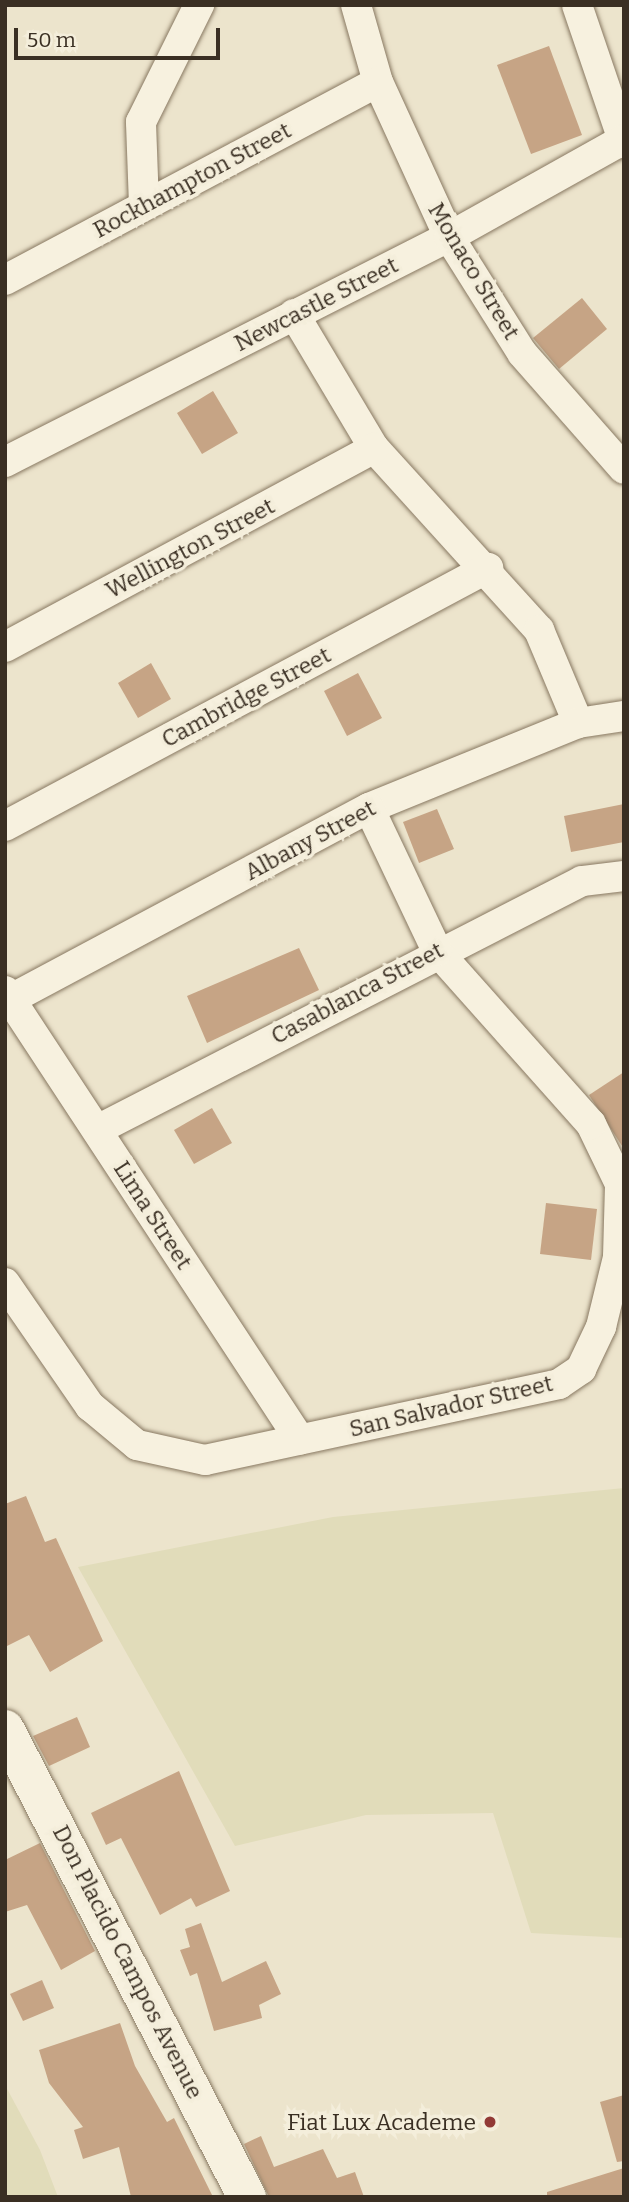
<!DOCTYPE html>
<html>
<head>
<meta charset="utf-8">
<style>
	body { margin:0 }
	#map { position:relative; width:629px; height:2202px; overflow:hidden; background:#ece4cc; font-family:Bitter,serif }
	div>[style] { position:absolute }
	.farmland>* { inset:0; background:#e1dcba }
	.building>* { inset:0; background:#c6a485 }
	.roads { filter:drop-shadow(0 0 2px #887861) drop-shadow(0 0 2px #887861) }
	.minor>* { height:30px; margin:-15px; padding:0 15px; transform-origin:15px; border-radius:15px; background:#f7f1df }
	.secondary>* { height:38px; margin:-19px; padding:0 19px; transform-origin:19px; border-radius:19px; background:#f7f1df }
	.dots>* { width:19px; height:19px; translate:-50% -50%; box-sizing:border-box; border:4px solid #f4eedb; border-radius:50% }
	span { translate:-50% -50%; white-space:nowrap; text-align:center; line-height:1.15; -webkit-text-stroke:7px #f4eedb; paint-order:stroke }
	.street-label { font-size:23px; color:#3a2f23 }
	.poi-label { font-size:23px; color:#3a2f23 }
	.right { translate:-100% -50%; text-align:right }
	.frame { position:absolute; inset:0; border:7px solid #3a2f23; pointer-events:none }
	.scale { position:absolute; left:14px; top:28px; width:206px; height:32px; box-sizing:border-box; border:4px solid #3a2f23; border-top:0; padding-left:9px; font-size:21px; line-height:24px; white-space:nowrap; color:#3a2f23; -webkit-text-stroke:5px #f4eedb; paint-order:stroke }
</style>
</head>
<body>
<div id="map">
	<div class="farmland">
		<i style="clip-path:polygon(624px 1488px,624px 1938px,531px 1933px,493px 1813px,366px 1815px,235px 1846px,78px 1567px,333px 1517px)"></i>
		<i style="clip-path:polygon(5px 2085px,40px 2150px,58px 2197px,5px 2197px)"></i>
	</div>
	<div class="building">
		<i style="clip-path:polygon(549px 46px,582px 135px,531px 154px,497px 65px)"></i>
		<i style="clip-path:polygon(582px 298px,607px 329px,559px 369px,533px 338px)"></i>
		<i style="clip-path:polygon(213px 391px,238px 433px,202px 454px,177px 413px)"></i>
		<i style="clip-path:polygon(151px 663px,171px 699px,138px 718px,118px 683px)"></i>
		<i style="clip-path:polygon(358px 673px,382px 718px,347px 736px,324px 691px)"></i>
		<i style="clip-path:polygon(624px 804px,624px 842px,571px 852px,564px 816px)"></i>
		<i style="clip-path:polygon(437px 809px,454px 849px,419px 863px,403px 822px)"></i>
		<i style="clip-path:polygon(299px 948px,319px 990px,207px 1043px,187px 996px)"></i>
		<i style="clip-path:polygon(624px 1072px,624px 1149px,589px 1095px)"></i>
		<i style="clip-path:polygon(212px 1108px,232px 1143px,194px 1164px,174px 1130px)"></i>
		<i style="clip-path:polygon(546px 1203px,597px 1209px,591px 1260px,540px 1254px)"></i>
		<i style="clip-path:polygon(26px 1496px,45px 1542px,56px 1538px,103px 1641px,50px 1672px,29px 1635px,5px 1647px,5px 1504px)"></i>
		<i style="clip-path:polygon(77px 1717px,90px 1747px,49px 1766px,33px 1736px)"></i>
		<i style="clip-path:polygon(179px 1771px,230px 1891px,196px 1907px,191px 1898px,160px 1915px,121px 1838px,106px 1845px,91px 1813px)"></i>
		<i style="clip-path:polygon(40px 1843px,95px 1951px,61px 1970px,27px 1905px,5px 1912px,5px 1860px)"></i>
		<i style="clip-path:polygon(201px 1923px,222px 1982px,266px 1961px,281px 1994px,259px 2005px,262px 2018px,214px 2031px,197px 1973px,190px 1976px,180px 1950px,190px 1947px,185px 1929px)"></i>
		<i style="clip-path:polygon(42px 1980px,54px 2008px,23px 2021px,10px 1994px)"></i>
		<i style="clip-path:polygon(120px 2023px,135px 2066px,167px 2122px,174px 2118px,213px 2197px,131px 2197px,119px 2147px,83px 2159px,74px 2130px,83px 2127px,49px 2083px,39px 2050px)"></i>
		<i style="clip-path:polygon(624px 2095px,624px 2161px,617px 2162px,600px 2102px)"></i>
		<i style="clip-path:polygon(261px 2136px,274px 2167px,323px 2149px,337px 2178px,355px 2172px,364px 2197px,269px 2197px,244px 2144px)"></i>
		<i style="clip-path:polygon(624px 2168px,624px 2197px,547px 2197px,547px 2192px)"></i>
	</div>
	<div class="roads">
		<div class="minor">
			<i style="left:356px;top:5px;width:80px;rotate:74.1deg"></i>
			<i style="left:378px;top:82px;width:170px;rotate:65.4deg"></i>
			<i style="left:449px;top:237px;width:137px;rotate:57.8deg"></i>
			<i style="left:522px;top:353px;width:154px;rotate:48.7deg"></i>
			<i style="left:577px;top:5px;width:146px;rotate:71.2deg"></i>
			<i style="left:144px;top:205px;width:83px;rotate:-92.1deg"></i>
			<i style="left:141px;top:122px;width:131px;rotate:-63.6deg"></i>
			<i style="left:5px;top:280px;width:422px;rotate:-28deg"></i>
			<i style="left:294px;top:314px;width:156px;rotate:59.2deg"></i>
			<i style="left:374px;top:448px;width:246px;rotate:47.8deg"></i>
			<i style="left:539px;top:630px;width:101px;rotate:67.2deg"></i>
			<i style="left:5px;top:462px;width:498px;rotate:-26.9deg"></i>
			<i style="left:449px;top:237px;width:201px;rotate:-29.2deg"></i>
			<i style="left:5px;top:647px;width:419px;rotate:-28.3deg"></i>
			<i style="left:5px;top:826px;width:548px;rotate:-28.11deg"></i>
			<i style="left:5px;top:991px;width:537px;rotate:56.69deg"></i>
			<i style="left:11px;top:999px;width:406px;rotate:-28.1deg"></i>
			<i style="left:369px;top:808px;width:226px;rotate:-22.1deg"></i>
			<i style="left:578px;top:723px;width:47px;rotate:-8.7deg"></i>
			<i style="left:97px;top:1130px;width:545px;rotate:-27.18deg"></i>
			<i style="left:582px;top:881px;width:42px;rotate:-6.8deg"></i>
			<i style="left:5px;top:1283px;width:150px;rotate:55.4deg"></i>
			<i style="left:90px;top:1406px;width:61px;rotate:39.7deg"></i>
			<i style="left:137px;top:1445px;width:70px;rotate:12.4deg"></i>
			<i style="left:205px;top:1460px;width:362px;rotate:-12.1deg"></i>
			<i style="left:559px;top:1384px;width:27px;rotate:-34deg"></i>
			<i style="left:581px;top:1369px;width:47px;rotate:-64.5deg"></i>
			<i style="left:601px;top:1327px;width:72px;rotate:-76.3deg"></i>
			<i style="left:618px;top:1257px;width:73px;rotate:-88.4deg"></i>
			<i style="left:620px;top:1184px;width:67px;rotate:-115.8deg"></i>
			<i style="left:591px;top:1124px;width:232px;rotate:-131.7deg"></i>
			<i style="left:437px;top:951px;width:158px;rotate:-115.4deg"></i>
		</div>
		<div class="secondary">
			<i style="left:5px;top:1729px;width:527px;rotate:62.66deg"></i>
		</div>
	</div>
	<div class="dots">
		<i style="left:490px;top:2122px;background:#923a36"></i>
	</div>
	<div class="street-label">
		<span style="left:192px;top:180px;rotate:-28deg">Rockhampton Street</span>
		<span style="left:474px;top:271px;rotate:59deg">Monaco Street</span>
		<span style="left:316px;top:304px;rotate:-27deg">Newcastle Street</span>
		<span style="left:190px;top:548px;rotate:-28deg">Wellington Street</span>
		<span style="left:246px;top:697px;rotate:-28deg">Cambridge Street</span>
		<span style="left:310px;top:840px;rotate:-28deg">Albany Street</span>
		<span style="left:357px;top:993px;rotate:-28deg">Casablanca Street</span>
		<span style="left:153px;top:1215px;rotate:57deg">Lima Street</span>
		<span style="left:451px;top:1406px;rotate:-13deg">San Salvador Street</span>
		<span style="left:128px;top:1962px;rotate:63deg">Don Placido Campos Avenue</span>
	</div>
	<div class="poi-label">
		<span class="right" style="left:476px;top:2122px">Fiat Lux Academe</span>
	</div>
	<div class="frame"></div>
	<div class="scale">50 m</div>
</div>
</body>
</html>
